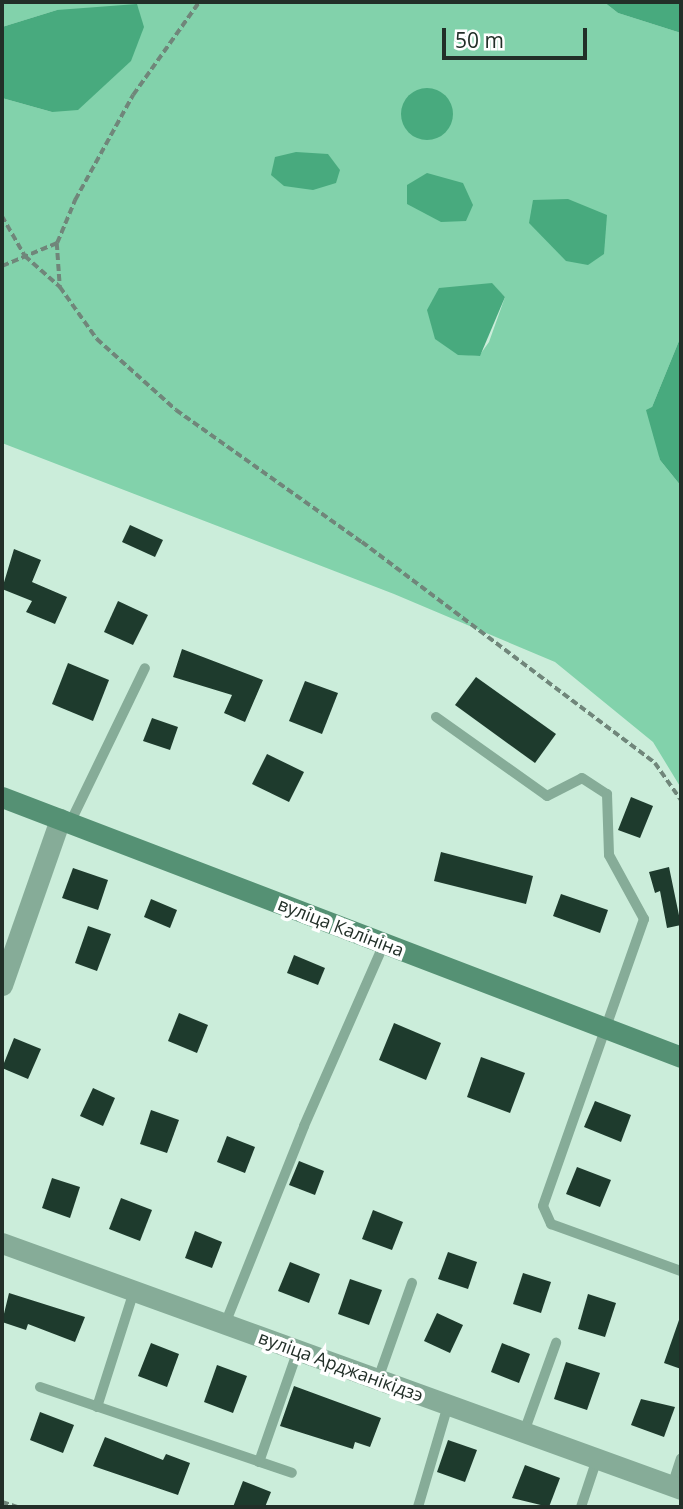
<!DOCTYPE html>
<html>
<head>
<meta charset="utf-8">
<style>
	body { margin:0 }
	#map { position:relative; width:683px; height:1509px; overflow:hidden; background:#cbedda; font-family:"Open Sans",sans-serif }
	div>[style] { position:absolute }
	.green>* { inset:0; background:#82d2ab }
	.water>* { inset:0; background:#48aa7e }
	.round { border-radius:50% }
	.building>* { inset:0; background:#1e3b2d }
	.path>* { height:3.5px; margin-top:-1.75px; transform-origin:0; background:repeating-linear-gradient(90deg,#70867a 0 7px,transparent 0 10.5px) }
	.lane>* { height:10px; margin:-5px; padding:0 5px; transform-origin:5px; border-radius:5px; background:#86ac98 }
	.street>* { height:21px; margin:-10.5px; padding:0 10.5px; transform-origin:10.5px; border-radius:10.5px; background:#86ac98 }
	.secondary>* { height:21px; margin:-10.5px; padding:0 10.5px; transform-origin:10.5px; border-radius:10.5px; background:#559174 }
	span { translate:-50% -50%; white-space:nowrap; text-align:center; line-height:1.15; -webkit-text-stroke:7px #fff; paint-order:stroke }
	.street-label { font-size:18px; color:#222f28 }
	.frame { position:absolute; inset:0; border:4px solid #222f28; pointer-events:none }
	.scale { position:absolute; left:442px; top:28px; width:145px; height:32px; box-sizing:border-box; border:4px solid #222f28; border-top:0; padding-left:9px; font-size:21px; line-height:24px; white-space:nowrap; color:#222f28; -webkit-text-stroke:5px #fff; paint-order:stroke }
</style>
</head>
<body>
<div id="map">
	<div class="green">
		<i style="clip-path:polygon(evenodd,2px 2px,604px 2px,618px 13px,681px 33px,681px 336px,652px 407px,660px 460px,681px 486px,681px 788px,653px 742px,555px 662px,394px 594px,2px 443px,2px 98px,52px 112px,57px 10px,2px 27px,2px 2px,491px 283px,505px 297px,489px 342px,479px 356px,458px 354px,491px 283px)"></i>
	</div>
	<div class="water">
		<i style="clip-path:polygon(604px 2px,681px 2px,681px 33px,618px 13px)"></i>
		<i style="clip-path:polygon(137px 4px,144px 27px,131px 61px,78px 110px,52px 112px,2px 98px,2px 27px,57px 10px)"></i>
		<i class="round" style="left:401px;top:88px;width:52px;height:52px"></i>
		<i style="clip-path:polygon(296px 152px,328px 154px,340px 170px,336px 183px,313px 190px,284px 186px,271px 175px,275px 157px)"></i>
		<i style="clip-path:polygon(427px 173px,463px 183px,473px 205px,466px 221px,441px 222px,407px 204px,407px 185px)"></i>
		<i style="clip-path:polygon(568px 199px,607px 215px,604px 254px,588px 265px,566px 261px,529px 223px,533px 200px)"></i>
		<i style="clip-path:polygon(492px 283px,505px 297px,480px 356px,458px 355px,435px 339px,427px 310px,439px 288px)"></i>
		<i style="clip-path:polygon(681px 336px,681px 486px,660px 460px,646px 410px,652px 407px)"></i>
	</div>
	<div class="building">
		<i style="clip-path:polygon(130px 525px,163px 540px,155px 557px,122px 542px)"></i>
		<i style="clip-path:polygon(14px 549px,41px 560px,32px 582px,67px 597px,55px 624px,26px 612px,32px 601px,2px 589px)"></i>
		<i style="clip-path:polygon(118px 601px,148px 615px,133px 645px,104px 632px)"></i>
		<i style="clip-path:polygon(182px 649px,263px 680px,245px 722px,224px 713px,232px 695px,173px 677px)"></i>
		<i style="clip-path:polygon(68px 663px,109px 680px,93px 721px,52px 704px)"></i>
		<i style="clip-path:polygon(476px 677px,556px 734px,535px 763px,455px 705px)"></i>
		<i style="clip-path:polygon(305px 681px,338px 693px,322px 734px,289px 721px)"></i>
		<i style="clip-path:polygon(152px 718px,178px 727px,170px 750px,143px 741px)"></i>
		<i style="clip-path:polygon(267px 754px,304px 772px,289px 802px,252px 784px)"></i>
		<i style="clip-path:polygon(631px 797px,653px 806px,640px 838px,618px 830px)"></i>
		<i style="clip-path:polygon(441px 852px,533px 876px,526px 904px,434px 881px)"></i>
		<i style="clip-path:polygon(669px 867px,681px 925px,667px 928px,660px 891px,655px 893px,649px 872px)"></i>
		<i style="clip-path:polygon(73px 868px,108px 880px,98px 910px,62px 898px)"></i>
		<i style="clip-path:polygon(561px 894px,608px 910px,600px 933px,553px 916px)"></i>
		<i style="clip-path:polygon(151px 899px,177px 910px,170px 928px,144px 917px)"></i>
		<i style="clip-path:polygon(88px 926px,111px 934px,97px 971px,75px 963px)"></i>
		<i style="clip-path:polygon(294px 955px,325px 968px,318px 985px,287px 973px)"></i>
		<i style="clip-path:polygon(179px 1013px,208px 1025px,197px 1053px,168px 1041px)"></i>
		<i style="clip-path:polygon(394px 1023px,441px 1043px,426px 1080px,379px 1060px)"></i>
		<i style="clip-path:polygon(14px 1038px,41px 1049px,28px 1079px,2px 1068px)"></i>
		<i style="clip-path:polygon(481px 1057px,525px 1073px,510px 1113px,467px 1097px)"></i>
		<i style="clip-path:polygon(93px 1088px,115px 1098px,103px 1126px,80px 1116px)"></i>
		<i style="clip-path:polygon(595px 1101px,631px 1115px,621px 1142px,584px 1127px)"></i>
		<i style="clip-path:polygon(151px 1110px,179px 1120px,167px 1153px,140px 1144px)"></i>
		<i style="clip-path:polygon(227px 1136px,255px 1147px,245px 1173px,217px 1162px)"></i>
		<i style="clip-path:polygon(299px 1161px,324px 1171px,315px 1195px,289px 1185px)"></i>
		<i style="clip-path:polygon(577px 1167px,611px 1180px,600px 1207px,566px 1194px)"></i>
		<i style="clip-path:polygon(52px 1178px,80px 1187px,70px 1218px,42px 1208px)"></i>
		<i style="clip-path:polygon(121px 1198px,152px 1210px,140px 1241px,109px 1229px)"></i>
		<i style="clip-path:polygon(373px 1210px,403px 1222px,392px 1250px,362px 1239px)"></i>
		<i style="clip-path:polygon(195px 1231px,222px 1242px,212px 1268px,185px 1258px)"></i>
		<i style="clip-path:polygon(448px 1252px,477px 1262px,468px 1289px,438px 1279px)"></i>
		<i style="clip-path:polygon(290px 1262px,320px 1274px,309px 1303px,278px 1291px)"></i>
		<i style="clip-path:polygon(523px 1273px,551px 1282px,541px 1313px,513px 1304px)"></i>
		<i style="clip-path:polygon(350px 1279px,382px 1290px,369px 1325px,338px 1314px)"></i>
		<i style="clip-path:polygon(9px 1293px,85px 1317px,75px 1342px,28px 1324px,26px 1330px,2px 1322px)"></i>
		<i style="clip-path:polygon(588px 1294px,616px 1303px,605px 1337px,578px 1329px)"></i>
		<i style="clip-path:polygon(437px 1313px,463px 1325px,450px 1353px,424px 1341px)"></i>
		<i style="clip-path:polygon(679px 1320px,681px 1321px,681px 1369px,664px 1363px)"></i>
		<i style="clip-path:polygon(151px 1343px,179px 1354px,167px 1387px,138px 1376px)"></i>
		<i style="clip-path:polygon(502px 1343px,530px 1354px,519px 1383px,491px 1372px)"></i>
		<i style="clip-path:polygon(566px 1362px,600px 1373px,587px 1410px,554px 1399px)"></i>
		<i style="clip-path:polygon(217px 1365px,247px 1376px,233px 1413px,204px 1402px)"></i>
		<i style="clip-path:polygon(294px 1386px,381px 1418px,370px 1447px,355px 1442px,353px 1449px,280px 1426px)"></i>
		<i style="clip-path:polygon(641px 1399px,675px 1407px,664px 1437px,631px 1425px)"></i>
		<i style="clip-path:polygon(40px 1412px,74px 1425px,63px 1453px,30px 1440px)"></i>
		<i style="clip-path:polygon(105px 1437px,163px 1460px,166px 1454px,190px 1463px,178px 1495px,93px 1466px)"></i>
		<i style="clip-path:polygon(448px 1440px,477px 1450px,465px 1482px,437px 1472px)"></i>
		<i style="clip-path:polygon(525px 1465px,560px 1478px,549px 1507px,512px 1498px)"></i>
		<i style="clip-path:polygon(243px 1481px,271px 1492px,265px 1507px,233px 1507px)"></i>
	</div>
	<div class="path">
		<i style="left:2px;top:216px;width:46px;rotate:60.1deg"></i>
		<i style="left:25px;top:256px;width:47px;rotate:41.5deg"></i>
		<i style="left:57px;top:243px;width:44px;rotate:86.1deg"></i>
		<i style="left:60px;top:287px;width:64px;rotate:54.6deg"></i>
		<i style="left:97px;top:339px;width:106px;rotate:41.9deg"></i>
		<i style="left:176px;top:410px;width:228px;rotate:35.4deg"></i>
		<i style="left:362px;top:542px;width:367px;rotate:37deg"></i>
		<i style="left:655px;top:763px;width:45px;rotate:54.9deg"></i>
		<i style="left:2px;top:266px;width:60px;rotate:-22.7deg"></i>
		<i style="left:57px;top:243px;width:47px;rotate:-67.3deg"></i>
		<i style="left:75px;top:200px;width:120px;rotate:-61.1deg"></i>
		<i style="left:133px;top:95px;width:114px;rotate:-54.6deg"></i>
		<i style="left:2px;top:1502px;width:16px;rotate:18deg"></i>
	</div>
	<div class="lane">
		<i style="left:436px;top:717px;width:136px;rotate:35.4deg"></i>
		<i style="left:547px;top:796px;width:39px;rotate:-27deg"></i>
		<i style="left:582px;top:778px;width:30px;rotate:33deg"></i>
		<i style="left:607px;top:794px;width:61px;rotate:88.1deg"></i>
		<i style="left:609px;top:855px;width:73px;rotate:61.3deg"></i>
		<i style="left:644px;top:919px;width:304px;rotate:109.4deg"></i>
		<i style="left:543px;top:1206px;width:20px;rotate:66deg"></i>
		<i style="left:551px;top:1224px;width:138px;rotate:19.9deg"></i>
		<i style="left:70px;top:823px;width:172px;rotate:-64.2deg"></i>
		<i style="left:225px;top:1324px;width:213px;rotate:-68.2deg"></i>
		<i style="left:304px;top:1126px;width:199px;rotate:-66.3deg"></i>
		<i style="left:378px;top:1379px;width:102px;rotate:-70.5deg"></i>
		<i style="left:40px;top:1387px;width:266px;rotate:18.8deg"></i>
		<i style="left:97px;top:1407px;width:122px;rotate:-72.3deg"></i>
		<i style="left:524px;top:1432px;width:95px;rotate:-70.2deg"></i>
		<i style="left:259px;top:1462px;width:119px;rotate:-70.8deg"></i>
		<i style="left:672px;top:1486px;width:29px;rotate:-72deg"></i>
		<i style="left:418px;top:1507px;width:106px;rotate:-73.6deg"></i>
		<i style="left:581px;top:1507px;width:51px;rotate:-71.6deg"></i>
	</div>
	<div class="street">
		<i style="left:2px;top:985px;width:176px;rotate:-70.7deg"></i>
		<i style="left:2px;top:1243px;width:722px;rotate:19.92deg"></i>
	</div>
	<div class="secondary">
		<i style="left:2px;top:797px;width:727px;rotate:20.95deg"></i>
	</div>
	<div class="street-label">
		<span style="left:341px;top:927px;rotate:21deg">вуліца Калініна</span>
		<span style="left:341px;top:1366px;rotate:20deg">вуліца Арджанікідзэ</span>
	</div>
	<div class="frame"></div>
	<div class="scale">50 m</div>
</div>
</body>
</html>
